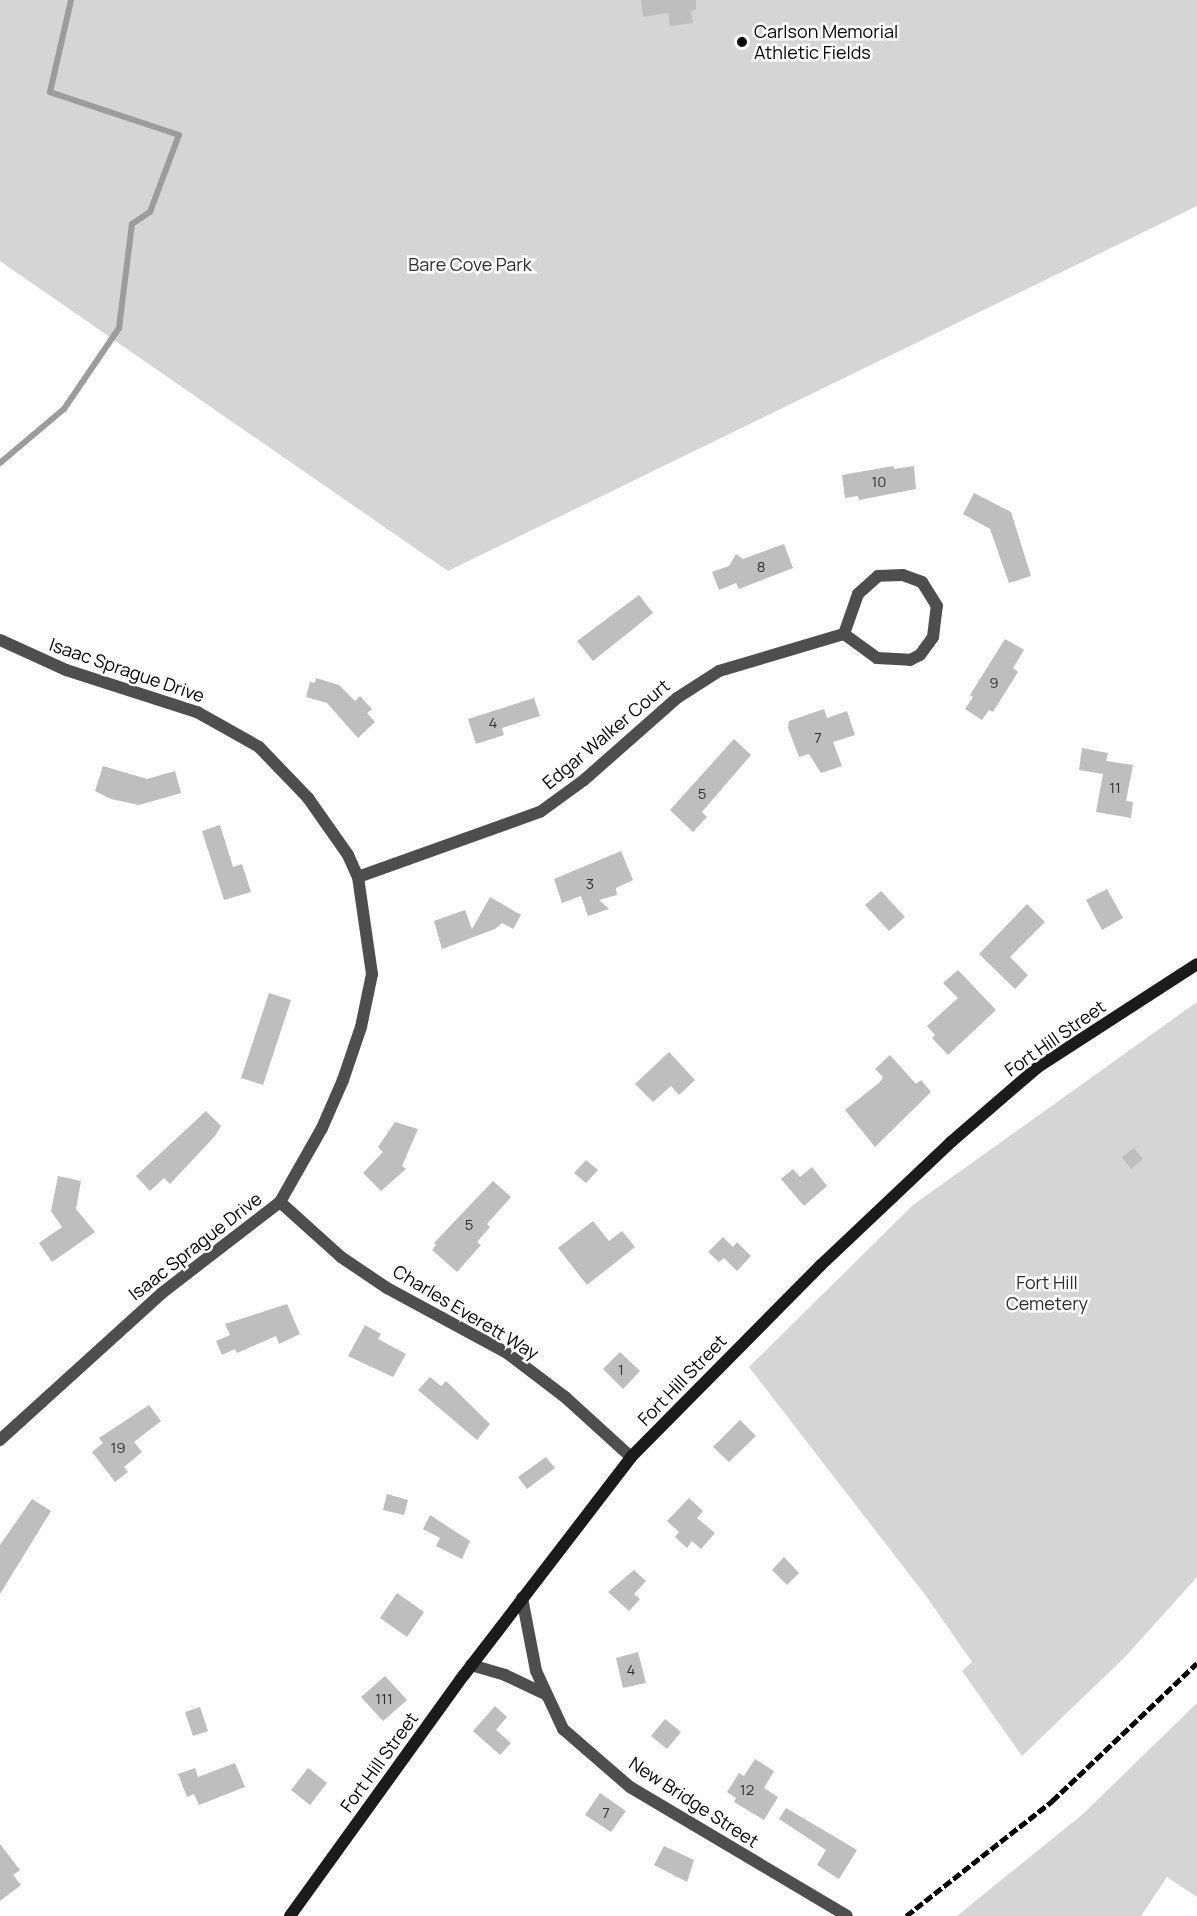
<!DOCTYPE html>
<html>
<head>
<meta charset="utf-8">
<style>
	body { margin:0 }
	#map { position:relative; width:1197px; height:1916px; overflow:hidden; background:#fff; font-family:Manrope,sans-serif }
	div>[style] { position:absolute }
	.green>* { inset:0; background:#d5d5d5 }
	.stream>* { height:6px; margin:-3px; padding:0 3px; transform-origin:3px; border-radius:3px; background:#9c9c9c }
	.building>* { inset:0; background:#bebebe }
	.minor>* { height:12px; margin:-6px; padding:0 6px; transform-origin:6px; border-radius:6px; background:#4e4e4e }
	.tertiary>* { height:12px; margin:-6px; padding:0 6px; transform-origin:6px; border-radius:6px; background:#4e4e4e }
	.secondary>* { height:12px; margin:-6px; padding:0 6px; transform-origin:6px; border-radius:6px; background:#1b1b1b }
	.rail>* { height:4.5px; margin-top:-2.25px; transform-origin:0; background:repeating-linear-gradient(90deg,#000 0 9px,transparent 0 12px) }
	.dots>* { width:16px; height:16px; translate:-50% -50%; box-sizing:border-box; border:3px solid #fff; border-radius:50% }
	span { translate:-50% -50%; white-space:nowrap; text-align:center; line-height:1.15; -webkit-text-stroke:5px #fff; paint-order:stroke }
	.number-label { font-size:15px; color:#303030 }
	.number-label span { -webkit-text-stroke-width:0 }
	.poi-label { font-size:18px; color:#000 }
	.left { translate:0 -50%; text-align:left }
	.park-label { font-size:18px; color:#2c2c2c }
	.street-label { font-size:18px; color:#000 }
</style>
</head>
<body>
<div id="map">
	<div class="green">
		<i style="clip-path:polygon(0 0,1197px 0,1197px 206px,448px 571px,0 261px)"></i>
		<i style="clip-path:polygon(1197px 1002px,1197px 1577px,1125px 1657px,1022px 1756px,962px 1671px,972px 1662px,926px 1596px,749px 1367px,913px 1205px)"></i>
		<i style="clip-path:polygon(1197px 1703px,1197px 1897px,1167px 1877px,1141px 1916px,957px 1916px,1083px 1814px)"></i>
	</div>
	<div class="stream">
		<i style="left:0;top:463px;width:84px;rotate:-40.2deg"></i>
		<i style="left:64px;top:409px;width:98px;rotate:-55.8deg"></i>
		<i style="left:119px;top:328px;width:105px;rotate:-82.9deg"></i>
		<i style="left:132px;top:224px;width:22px;rotate:-34deg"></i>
		<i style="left:150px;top:212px;width:82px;rotate:-69.4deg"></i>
		<i style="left:179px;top:135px;width:136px;rotate:-161.6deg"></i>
		<i style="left:50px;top:92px;width:94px;rotate:-77.1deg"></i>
	</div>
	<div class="building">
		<i style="clip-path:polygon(641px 0,696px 0,696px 10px,691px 11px,693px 23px,670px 26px,668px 13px,643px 17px)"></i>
		<i style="clip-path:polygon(893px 466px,894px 469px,914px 466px,916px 489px,859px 500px,858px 496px,845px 498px,842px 475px)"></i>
		<i style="clip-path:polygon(974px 493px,1011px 512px,1031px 576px,1009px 583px,990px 529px,963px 514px)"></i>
		<i style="clip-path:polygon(784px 544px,793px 568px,739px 589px,736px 583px,719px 590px,712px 572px,729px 566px,736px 554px,743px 559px)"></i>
		<i style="clip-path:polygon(639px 595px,653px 613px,593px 661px,577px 641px)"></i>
		<i style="clip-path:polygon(1005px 639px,1024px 650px,1013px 668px,1018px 672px,993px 712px,989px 710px,982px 720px,965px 709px,973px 697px,970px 695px)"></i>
		<i style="clip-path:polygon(316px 678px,339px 685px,355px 701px,360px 696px,372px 709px,367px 713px,375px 722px,358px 738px,327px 703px,306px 697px,310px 682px,315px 683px)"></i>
		<i style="clip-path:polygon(534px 698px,540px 716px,502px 728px,504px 735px,476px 744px,468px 719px)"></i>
		<i style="clip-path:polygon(824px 709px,827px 718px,847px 711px,855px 735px,833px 742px,842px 766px,821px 773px,809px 754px,799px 757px,788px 728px,789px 721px)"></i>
		<i style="clip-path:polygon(734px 739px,751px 755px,702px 812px,707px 817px,693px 832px,670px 810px)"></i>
		<i style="clip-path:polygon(1082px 748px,1108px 753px,1106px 761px,1133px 765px,1126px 801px,1133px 802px,1131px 818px,1096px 812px,1103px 774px,1079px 770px)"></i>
		<i style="clip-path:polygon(103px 766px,147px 779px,175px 771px,181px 793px,139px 805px,111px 799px,95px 791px)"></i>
		<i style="clip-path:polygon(220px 825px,233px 867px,242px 864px,251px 892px,224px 900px,202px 831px)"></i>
		<i style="clip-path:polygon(621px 851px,633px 880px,616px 888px,617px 895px,599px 900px,609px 909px,588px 916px,581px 896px,562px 903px,554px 879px)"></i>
		<i style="clip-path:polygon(1107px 889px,1123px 918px,1102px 930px,1086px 900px)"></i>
		<i style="clip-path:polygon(881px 891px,905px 917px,889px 931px,865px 905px)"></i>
		<i style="clip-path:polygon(490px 897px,521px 915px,513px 929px,502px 923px,495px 929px,442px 949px,434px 921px,465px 910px,472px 929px)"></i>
		<i style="clip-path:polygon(1027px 904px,1045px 922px,1010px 957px,1028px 975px,1015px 989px,979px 954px)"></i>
		<i style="clip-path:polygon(958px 970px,996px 1010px,948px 1055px,932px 1038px,935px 1035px,927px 1026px,958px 998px,943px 983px)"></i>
		<i style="clip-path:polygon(269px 993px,291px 1000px,263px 1085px,241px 1078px)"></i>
		<i style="clip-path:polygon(669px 1052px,695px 1080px,679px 1095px,671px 1086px,653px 1102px,635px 1084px)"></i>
		<i style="clip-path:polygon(890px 1055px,916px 1084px,921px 1080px,931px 1092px,875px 1147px,845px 1110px,880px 1082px,883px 1077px,875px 1069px)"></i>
		<i style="clip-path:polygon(206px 1111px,221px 1126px,215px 1136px,170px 1184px,164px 1178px,150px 1191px,136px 1176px)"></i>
		<i style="clip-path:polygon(395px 1122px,418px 1129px,402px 1166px,406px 1169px,381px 1191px,363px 1173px,383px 1152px,378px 1147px)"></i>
		<i style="clip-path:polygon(1134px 1148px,1143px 1159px,1131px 1169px,1122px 1157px)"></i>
		<i style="clip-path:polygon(586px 1160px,598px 1170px,586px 1183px,574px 1173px)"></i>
		<i style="clip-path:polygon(812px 1167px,827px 1186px,804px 1206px,781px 1179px,793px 1169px,800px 1177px)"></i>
		<i style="clip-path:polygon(58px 1176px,81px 1181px,76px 1209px,95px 1232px,52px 1262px,39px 1243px,62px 1227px,51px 1211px)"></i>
		<i style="clip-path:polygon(493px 1181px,511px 1197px,487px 1224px,490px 1227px,477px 1242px,481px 1245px,457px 1272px,432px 1250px,436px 1245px,434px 1243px)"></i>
		<i style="clip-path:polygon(593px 1221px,609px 1241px,622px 1231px,635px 1247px,587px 1285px,558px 1248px)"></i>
		<i style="clip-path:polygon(723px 1237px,733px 1247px,737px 1242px,751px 1256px,737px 1271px,724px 1258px,719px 1262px,708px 1252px)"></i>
		<i style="clip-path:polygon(287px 1304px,300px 1334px,279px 1344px,276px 1336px,237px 1353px,235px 1349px,222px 1355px,216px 1341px,230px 1335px,225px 1324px)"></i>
		<i style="clip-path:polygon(365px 1325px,381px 1334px,378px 1339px,406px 1354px,393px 1377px,348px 1356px)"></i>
		<i style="clip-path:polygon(620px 1352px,640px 1371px,623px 1389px,603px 1369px)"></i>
		<i style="clip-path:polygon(430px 1377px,441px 1386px,446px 1381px,490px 1424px,477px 1440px,418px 1390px)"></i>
		<i style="clip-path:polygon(149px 1405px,161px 1421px,134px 1442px,142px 1452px,124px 1467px,128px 1472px,115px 1482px,92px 1452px,103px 1443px,99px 1438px)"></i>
		<i style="clip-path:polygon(740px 1420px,756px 1436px,729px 1462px,713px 1447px)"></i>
		<i style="clip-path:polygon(546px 1457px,555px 1468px,527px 1489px,518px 1477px)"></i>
		<i style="clip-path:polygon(387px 1494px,408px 1500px,404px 1515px,383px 1510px)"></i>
		<i style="clip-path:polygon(689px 1498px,703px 1511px,697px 1518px,715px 1533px,701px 1549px,692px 1541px,687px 1548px,675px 1537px,679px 1532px,667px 1521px)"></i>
		<i style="clip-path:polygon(32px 1499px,51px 1511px,0 1594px,0 1545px)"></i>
		<i style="clip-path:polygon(430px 1515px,470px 1541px,462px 1559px,436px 1546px,440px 1538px,423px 1529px)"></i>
		<i style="clip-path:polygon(784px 1557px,799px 1573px,787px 1585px,772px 1570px)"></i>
		<i style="clip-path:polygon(634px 1570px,646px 1581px,634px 1594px,640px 1599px,629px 1611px,608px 1592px)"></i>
		<i style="clip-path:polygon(397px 1593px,424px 1612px,407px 1637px,380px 1618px)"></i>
		<i style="clip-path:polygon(638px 1652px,646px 1683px,623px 1688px,616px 1658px)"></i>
		<i style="clip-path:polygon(385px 1676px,407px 1700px,383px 1721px,361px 1697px)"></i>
		<i style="clip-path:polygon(495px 1706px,507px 1717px,496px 1730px,511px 1743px,500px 1755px,473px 1731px)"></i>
		<i style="clip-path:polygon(200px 1707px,208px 1731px,193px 1736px,185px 1712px)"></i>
		<i style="clip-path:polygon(665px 1719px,681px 1732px,667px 1749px,651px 1736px)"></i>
		<i style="clip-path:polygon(755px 1759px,774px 1771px,764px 1788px,778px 1797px,764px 1820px,734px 1802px,736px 1798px,727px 1792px,739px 1773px,744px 1776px)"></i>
		<i style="clip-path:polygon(235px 1763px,245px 1787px,199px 1805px,194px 1794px,187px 1797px,178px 1774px,195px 1768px,198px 1777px)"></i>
		<i style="clip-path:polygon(308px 1768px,327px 1783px,310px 1805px,291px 1790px)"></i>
		<i style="clip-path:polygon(600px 1793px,626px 1811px,611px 1832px,585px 1815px)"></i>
		<i style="clip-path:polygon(786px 1808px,857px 1850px,839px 1879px,817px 1865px,826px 1850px,779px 1819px)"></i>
		<i style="clip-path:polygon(0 1844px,20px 1870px,13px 1875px,21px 1885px,0 1901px)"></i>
		<i style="clip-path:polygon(664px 1846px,694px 1860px,687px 1882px,654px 1865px)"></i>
	</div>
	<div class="minor">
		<i style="left:0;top:640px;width:72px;rotate:24.4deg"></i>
		<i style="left:66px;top:670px;width:138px;rotate:17.8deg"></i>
		<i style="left:197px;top:712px;width:71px;rotate:29.4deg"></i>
		<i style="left:259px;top:747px;width:71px;rotate:46.1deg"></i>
		<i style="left:308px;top:798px;width:70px;rotate:54.9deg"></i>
		<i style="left:348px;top:855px;width:24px;rotate:66deg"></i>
		<i style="left:358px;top:877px;width:98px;rotate:81.8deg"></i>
		<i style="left:372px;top:974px;width:54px;rotate:101.7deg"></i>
		<i style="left:361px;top:1027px;width:56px;rotate:108.8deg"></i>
		<i style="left:343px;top:1080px;width:52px;rotate:113.6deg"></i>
		<i style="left:322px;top:1128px;width:85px;rotate:119.6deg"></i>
		<i style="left:280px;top:1202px;width:149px;rotate:142.4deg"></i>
		<i style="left:162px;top:1293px;width:219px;rotate:137.8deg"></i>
		<i style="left:358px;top:877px;width:193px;rotate:-19.7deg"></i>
		<i style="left:540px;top:812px;width:54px;rotate:-36deg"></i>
		<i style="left:584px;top:780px;width:124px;rotate:-41.4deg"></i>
		<i style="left:677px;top:698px;width:50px;rotate:-32.7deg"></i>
		<i style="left:719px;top:671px;width:130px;rotate:-16.5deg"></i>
		<i style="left:844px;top:634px;width:41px;rotate:36deg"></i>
		<i style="left:877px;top:658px;width:33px;rotate:3deg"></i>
		<i style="left:910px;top:660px;width:11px;rotate:-27deg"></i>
		<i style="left:920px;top:655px;width:22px;rotate:-54deg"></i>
		<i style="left:933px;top:637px;width:31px;rotate:-83deg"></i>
		<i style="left:937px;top:606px;width:28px;rotate:-122deg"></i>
		<i style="left:922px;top:582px;width:20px;rotate:-160deg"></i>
		<i style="left:903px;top:575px;width:25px;rotate:178deg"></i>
		<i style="left:878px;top:576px;width:27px;rotate:138deg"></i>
		<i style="left:858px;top:594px;width:42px;rotate:109.3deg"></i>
		<i style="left:280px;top:1202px;width:82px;rotate:42deg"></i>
		<i style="left:341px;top:1257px;width:55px;rotate:34deg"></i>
		<i style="left:387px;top:1288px;width:136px;rotate:28.4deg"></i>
		<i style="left:507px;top:1353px;width:73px;rotate:37.2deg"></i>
		<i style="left:565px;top:1397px;width:89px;rotate:42.3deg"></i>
	</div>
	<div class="tertiary">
		<i style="left:522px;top:1598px;width:74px;rotate:79.1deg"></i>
		<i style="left:536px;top:1671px;width:64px;rotate:65deg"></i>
		<i style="left:563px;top:1729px;width:89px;rotate:40.9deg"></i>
		<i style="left:630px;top:1787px;width:252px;rotate:30.7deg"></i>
		<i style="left:471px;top:1665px;width:35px;rotate:16deg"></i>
		<i style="left:505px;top:1675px;width:44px;rotate:25.4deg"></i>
	</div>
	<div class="secondary">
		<i style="left:290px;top:1916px;width:297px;rotate:-54.2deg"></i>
		<i style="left:464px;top:1675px;width:275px;rotate:-52.5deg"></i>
		<i style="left:631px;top:1457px;width:270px;rotate:-45.3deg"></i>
		<i style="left:821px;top:1265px;width:179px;rotate:-43.4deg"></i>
		<i style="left:951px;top:1142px;width:115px;rotate:-40.8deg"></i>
		<i style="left:1038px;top:1067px;width:189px;rotate:-32.9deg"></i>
	</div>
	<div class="rail">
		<i style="left:906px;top:1916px;width:186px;rotate:-38.2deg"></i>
		<i style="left:1052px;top:1801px;width:200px;rotate:-43.6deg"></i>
	</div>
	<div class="dots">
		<i style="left:742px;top:42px;background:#000"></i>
	</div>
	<div class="number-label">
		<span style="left:879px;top:482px">10</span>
		<span style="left:761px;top:567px">8</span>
		<span style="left:994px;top:683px">9</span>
		<span style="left:493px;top:723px">4</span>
		<span style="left:818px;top:738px">7</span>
		<span style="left:1115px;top:788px">11</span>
		<span style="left:702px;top:794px">5</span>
		<span style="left:590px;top:884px">3</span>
		<span style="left:469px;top:1225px">5</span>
		<span style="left:621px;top:1370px">1</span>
		<span style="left:118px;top:1448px">19</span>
		<span style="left:631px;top:1670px">4</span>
		<span style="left:384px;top:1699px">111</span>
		<span style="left:747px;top:1790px">12</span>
		<span style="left:606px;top:1813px">7</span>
	</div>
	<div class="poi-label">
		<span class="left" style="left:754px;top:42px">Carlson Memorial<br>Athletic Fields</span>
	</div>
	<div class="park-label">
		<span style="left:470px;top:264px">Bare Cove Park</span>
		<span style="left:1047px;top:1293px">Fort Hill<br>Cemetery</span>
	</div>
	<div class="street-label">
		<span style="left:127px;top:670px;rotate:19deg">Isaac Sprague Drive</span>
		<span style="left:606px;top:734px;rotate:-40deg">Edgar Walker Court</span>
		<span style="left:1055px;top:1038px;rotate:-35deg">Fort Hill Street</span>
		<span style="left:195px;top:1246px;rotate:-38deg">Isaac Sprague Drive</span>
		<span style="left:466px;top:1312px;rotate:31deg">Charles Everett Way</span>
		<span style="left:682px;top:1380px;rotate:-46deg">Fort Hill Street</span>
		<span style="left:379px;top:1762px;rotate:-54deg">Fort Hill Street</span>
		<span style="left:694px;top:1802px;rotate:33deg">New Bridge Street</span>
	</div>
</div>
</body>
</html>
